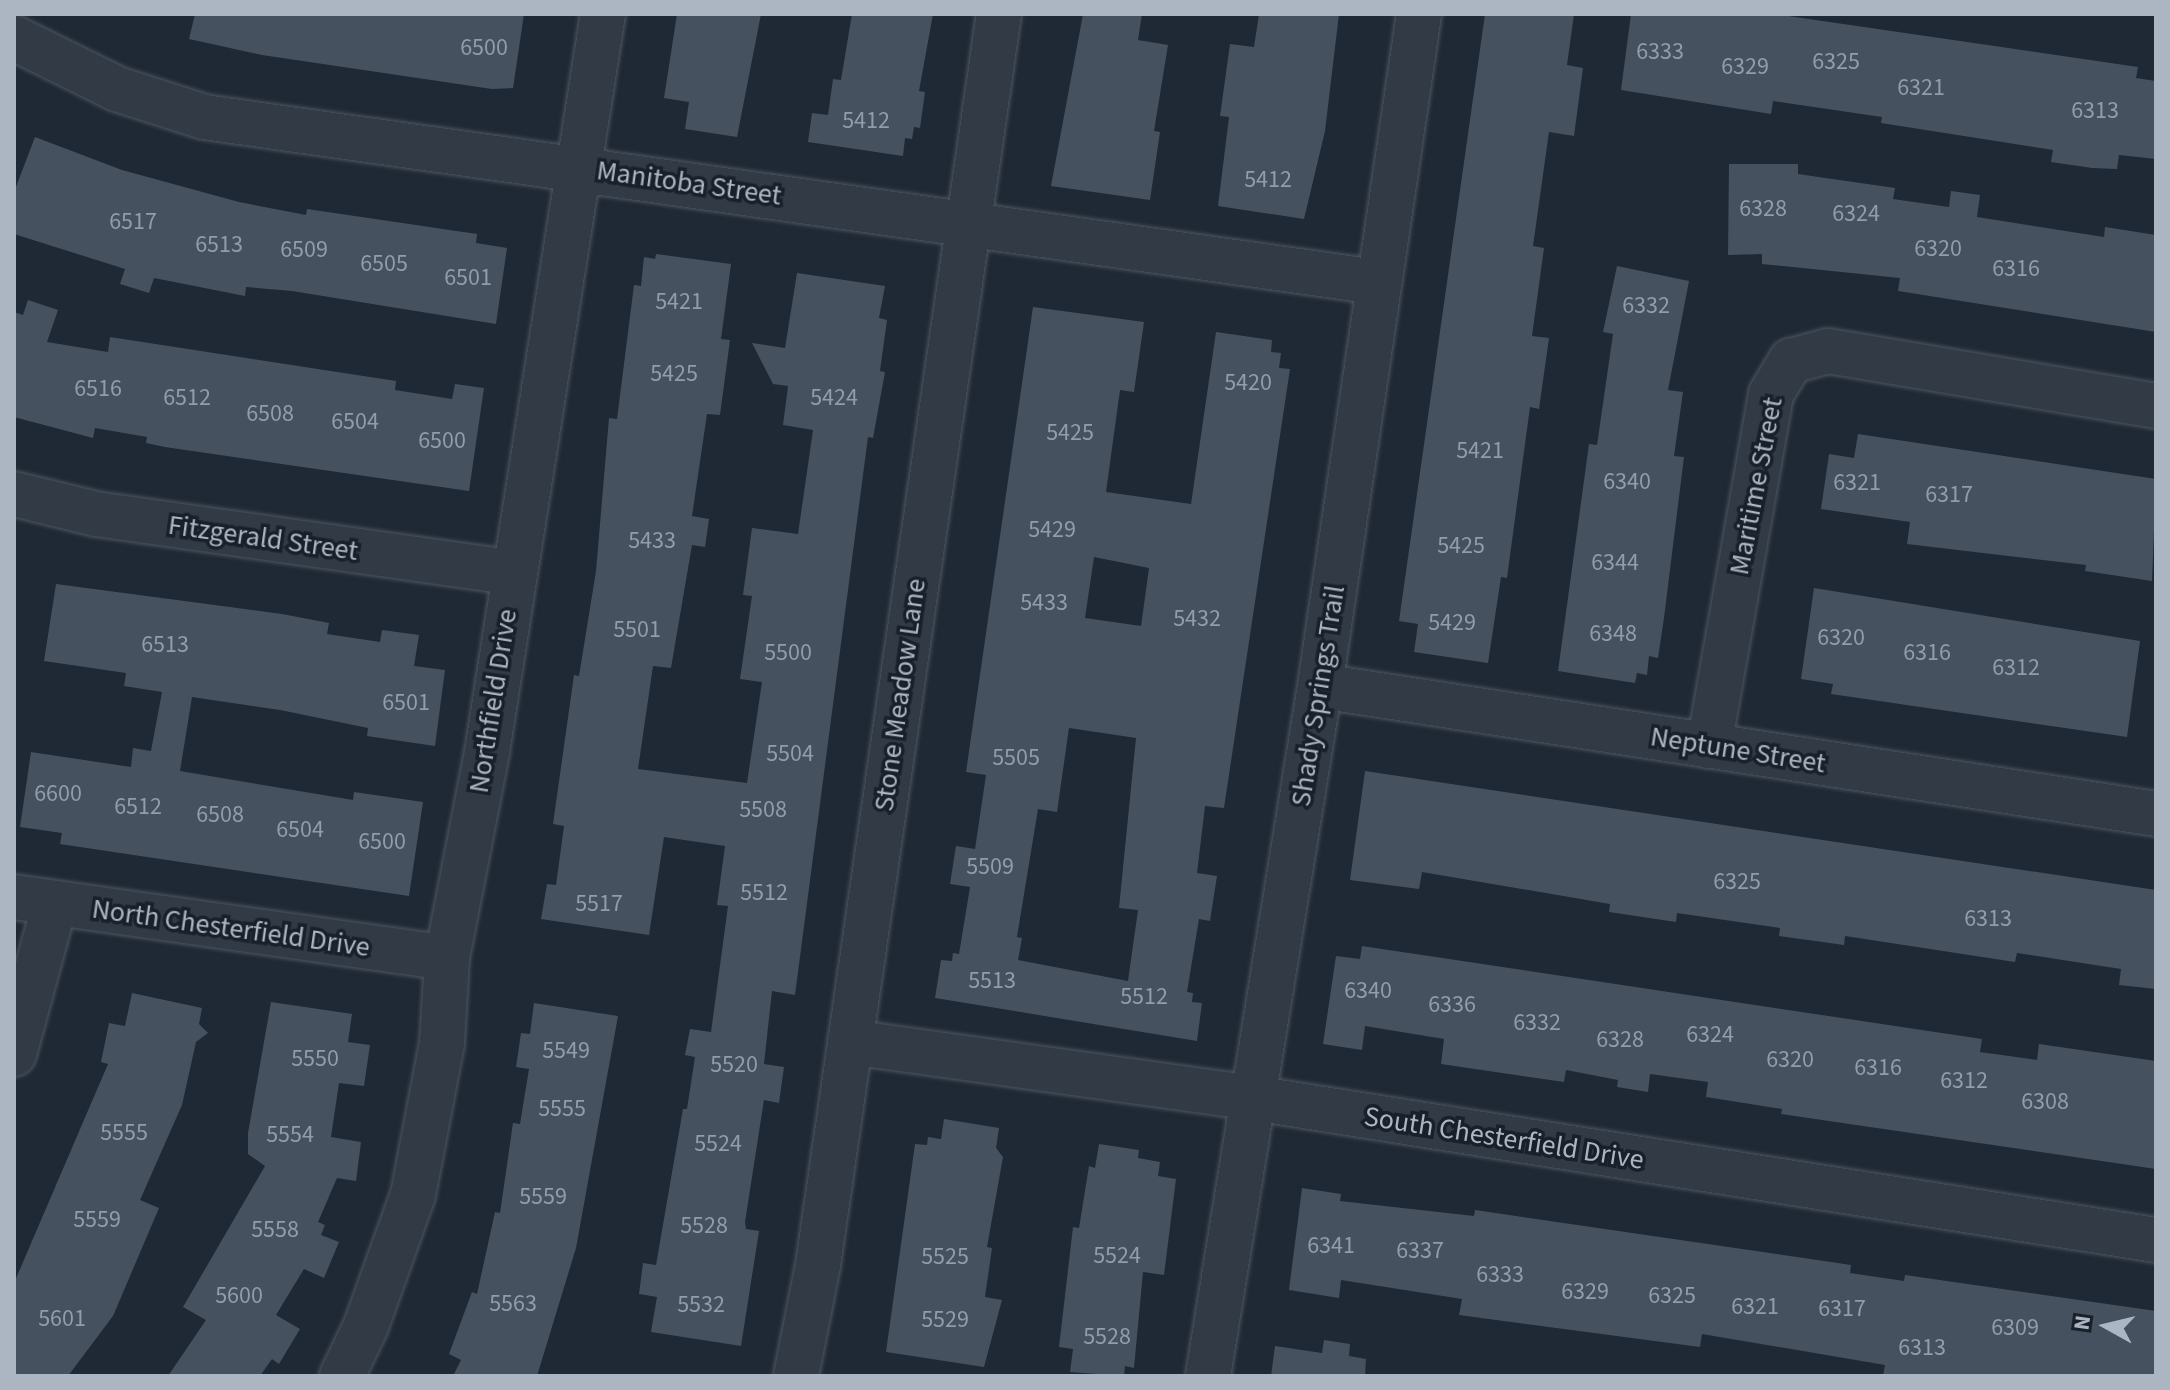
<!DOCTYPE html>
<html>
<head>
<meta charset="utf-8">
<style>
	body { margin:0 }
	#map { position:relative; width:2170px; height:1390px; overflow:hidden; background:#1f2935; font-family:"Source Sans 3",sans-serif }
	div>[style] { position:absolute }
	.building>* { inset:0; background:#45515f }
	.roads { filter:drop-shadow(0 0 2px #4d5661) drop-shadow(0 0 2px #4d5661) }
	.minor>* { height:44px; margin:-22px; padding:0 22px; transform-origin:22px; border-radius:22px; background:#323b45 }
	span { translate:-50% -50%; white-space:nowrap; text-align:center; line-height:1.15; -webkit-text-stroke:7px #18202a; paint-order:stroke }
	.number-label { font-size:24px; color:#929daa }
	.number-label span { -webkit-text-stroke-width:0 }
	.street-label { font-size:28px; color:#acb6c3 }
	.frame { position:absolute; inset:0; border:16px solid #acb6c3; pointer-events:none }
	.north { position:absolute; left:2066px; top:1286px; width:80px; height:80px; -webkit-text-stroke:6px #18202a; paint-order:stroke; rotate:278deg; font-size:22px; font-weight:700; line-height:32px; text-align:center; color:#acb6c3 }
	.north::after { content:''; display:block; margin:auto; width:28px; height:36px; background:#acb6c3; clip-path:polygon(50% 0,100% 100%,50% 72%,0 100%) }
</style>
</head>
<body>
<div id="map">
	<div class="building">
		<i style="clip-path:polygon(195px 14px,524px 14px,513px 88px,492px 89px,262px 55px,189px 39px)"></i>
		<i style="clip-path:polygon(677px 14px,761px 14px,737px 137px,685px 129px,689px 102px,664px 98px)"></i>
		<i style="clip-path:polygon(852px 14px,933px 14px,919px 91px,925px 92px,920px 128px,914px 127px,912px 139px,905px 138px,903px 156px,808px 142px,812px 113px,828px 115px,833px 79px,841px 80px)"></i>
		<i style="clip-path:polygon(1083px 14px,1142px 14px,1138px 40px,1168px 45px,1154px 131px,1160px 132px,1150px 200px,1051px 186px)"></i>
		<i style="clip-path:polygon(1259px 14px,1339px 14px,1325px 131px,1304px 219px,1218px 206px,1229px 117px,1220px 116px,1230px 44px,1254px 47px)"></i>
		<i style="clip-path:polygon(1485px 14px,1574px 14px,1567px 65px,1583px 68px,1574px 136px,1549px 132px,1533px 246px,1544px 248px,1532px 336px,1549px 338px,1539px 409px,1530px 407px,1507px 578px,1501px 577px,1488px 663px,1414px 652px,1418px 624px,1399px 621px)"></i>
		<i style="clip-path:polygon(1631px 14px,1774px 14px,2138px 67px,2136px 78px,2156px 81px,2156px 159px,2119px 155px,2117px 169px,2092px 168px,2051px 162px,2053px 150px,1881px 123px,1882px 117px,1773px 101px,1771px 114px,1621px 90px)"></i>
		<i style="clip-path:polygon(35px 137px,122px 170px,239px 202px,306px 215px,307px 209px,477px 234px,476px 243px,507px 248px,496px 324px,292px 291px,246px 287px,245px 296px,154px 278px,149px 293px,120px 284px,125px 269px,14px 234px,14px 192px)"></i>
		<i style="clip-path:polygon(1729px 164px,1798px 164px,1798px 174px,1895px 188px,1893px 199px,1949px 207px,1951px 191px,1980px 195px,1977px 217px,2104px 237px,2105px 227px,2156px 235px,2156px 332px,1898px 291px,1900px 278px,1762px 264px,1762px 254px,1728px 255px)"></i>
		<i style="clip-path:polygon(656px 254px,731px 264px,721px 339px,730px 340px,720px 415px,707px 414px,692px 516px,709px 519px,705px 547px,692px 545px,671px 668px,653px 666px,638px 769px,747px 783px,762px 682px,740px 679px,752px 596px,743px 595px,752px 528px,798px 534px,813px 430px,783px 425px,788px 386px,773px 384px,752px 343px,785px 348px,797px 273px,885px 286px,879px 318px,887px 320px,880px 371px,885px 372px,873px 438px,868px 437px,795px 995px,772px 991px,764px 1064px,784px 1067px,779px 1103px,764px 1100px,745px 1222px,746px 1229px,759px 1231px,741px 1346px,651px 1332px,657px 1297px,639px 1294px,643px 1263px,656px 1265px,683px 1109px,687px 1109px,695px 1057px,685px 1055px,690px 1029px,711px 1032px,728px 906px,717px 905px,725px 846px,664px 837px,649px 935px,541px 919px,547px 884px,556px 885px,564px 826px,553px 824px,574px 675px,579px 676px,596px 571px,609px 418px,617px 419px,634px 285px,641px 286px,644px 257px,655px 259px)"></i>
		<i style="clip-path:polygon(1617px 266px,1689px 281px,1668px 390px,1683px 392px,1674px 456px,1684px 457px,1664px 618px,1658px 658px,1649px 656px,1647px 675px,1637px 673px,1635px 683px,1558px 671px,1589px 444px,1597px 445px,1613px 334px,1603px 332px)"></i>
		<i style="clip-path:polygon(28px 300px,58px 310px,47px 342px,108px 352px,110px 337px,396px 381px,395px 390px,452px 399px,455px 384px,484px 388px,469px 491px,165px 447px,146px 443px,147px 437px,95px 428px,93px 438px,14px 417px,14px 312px,23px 315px)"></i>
		<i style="clip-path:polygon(evenodd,1033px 307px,1144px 322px,1134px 392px,1120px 390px,1106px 492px,1191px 504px,1216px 332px,1272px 340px,1271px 352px,1281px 353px,1279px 368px,1290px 369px,1224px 808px,1205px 806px,1197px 873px,1217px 876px,1210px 921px,1199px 919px,1187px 992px,1193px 993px,1192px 1002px,1202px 1003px,1197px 1041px,935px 998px,941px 960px,952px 961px,953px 953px,959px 954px,970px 887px,950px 884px,956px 846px,975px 849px,986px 775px,966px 772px,1033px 307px,1094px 557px,1149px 568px,1141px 626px,1085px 618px,1094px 557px,1033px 307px,1069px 728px,1136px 738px,1119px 908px,1138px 910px,1128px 981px,1018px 960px,1022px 938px,1017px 937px,1038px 809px,1057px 812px,1069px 728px)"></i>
		<i style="clip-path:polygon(1858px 434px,2156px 479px,2152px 581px,2085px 571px,2086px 565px,1907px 544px,1910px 522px,1821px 509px,1829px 454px,1854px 458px)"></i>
		<i style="clip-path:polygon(56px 584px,282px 614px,329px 623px,327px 634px,380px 642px,382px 630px,419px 635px,414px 666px,445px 670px,435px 746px,367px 736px,368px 728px,280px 710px,192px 697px,180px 771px,353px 800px,354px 792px,423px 802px,409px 896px,60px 844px,62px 833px,20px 827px,31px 752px,131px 767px,133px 748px,151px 751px,162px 692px,124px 686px,126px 673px,44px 661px)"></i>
		<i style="clip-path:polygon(1814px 588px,2140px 641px,2127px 737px,1831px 694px,1833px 684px,1801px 679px)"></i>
		<i style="clip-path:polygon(1365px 771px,2156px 890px,2156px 989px,2119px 985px,2121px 969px,2017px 953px,2015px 962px,1845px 936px,1844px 945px,1779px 936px,1780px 928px,1677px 913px,1676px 922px,1609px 912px,1610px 904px,1422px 872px,1419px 889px,1350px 880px)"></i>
		<i style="clip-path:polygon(1362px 946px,1982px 1039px,1980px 1052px,2037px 1060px,2039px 1044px,2156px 1061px,2156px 1169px,1781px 1114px,1782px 1109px,1706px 1097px,1708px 1082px,1650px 1074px,1648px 1092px,1617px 1087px,1618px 1080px,1566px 1070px,1564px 1082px,1441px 1064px,1444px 1039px,1365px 1026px,1362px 1050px,1323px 1044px,1336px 956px,1360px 959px)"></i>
		<i style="clip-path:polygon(132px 993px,202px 1008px,199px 1024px,208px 1033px,196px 1042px,182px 1105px,140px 1200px,159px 1208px,113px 1316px,68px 1376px,14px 1376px,14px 1283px,108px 1064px,101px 1062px,109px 1023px,125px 1026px)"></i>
		<i style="clip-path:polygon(271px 1002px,352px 1014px,348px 1042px,370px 1045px,364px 1086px,339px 1083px,331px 1137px,361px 1142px,356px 1181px,337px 1178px,318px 1222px,325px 1225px,321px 1235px,339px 1242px,324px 1278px,304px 1269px,276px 1315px,300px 1329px,279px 1364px,272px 1359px,260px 1376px,168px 1376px,206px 1320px,183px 1307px,265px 1166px,248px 1154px,248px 1133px)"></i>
		<i style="clip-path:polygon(534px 1003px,618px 1016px,576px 1248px,537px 1376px,453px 1376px,461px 1360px,449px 1354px,472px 1292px,477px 1294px,495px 1212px,500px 1213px,513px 1123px,520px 1124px,529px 1069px,516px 1067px,521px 1033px,530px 1034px)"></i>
		<i style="clip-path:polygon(944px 1119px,999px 1128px,996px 1148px,1003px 1157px,987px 1247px,992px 1248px,985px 1297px,1002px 1300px,984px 1367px,886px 1352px,915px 1144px,927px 1145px,928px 1137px,941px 1139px)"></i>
		<i style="clip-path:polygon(1099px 1144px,1139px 1150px,1138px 1158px,1160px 1162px,1158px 1176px,1176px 1179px,1164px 1275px,1143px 1272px,1134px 1368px,1125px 1366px,1124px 1376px,1070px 1372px,1073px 1349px,1059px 1347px,1073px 1227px,1079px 1228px,1089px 1166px,1095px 1168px)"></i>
		<i style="clip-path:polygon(1302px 1188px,1341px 1194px,1340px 1201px,1474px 1216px,1475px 1210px,1851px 1265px,1850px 1273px,1904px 1281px,1905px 1275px,2156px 1311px,2156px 1376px,1883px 1376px,1885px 1365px,1702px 1334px,1700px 1347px,1459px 1315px,1462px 1299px,1341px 1280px,1339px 1298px,1289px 1290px)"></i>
		<i style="clip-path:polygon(1324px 1340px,1350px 1344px,1349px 1356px,1366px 1359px,1365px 1376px,1271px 1376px,1275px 1346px,1322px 1353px)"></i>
	</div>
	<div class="roads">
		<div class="minor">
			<i style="left:14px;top:38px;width:115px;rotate:26.3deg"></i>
			<i style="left:117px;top:89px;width:91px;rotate:17.8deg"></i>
			<i style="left:204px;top:117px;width:1185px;rotate:8.01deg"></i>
			<i style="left:14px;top:494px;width:84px;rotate:13.7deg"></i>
			<i style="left:96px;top:514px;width:422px;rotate:8deg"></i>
			<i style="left:1320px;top:686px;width:846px;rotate:8.7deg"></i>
			<i style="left:1709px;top:746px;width:357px;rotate:-80deg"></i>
			<i style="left:1771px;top:394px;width:39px;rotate:-59deg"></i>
			<i style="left:1791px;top:361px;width:38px;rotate:-15deg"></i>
			<i style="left:1828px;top:351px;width:333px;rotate:9.5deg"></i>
			<i style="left:14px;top:897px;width:437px;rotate:8deg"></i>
			<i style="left:850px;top:1042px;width:407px;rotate:7.9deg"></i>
			<i style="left:1253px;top:1098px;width:914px;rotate:8.94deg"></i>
			<i style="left:14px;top:1054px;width:156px;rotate:-74.8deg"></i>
			<i style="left:342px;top:1376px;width:55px;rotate:-64.4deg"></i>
			<i style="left:366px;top:1326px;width:139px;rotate:-70.3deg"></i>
			<i style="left:413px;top:1195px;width:155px;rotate:-79.2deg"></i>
			<i style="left:442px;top:1043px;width:85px;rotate:-86.6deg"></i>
			<i style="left:447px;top:958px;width:210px;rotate:-79deg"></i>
			<i style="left:487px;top:752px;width:747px;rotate:-81.07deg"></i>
			<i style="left:796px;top:1376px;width:113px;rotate:-78.8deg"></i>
			<i style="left:818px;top:1265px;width:1264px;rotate:-81.77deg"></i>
			<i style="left:1208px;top:1376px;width:699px;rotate:-80.78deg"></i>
			<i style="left:1320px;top:686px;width:679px;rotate:-81.62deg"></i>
		</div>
	</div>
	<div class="number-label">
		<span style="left:484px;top:48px">6500</span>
		<span style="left:1660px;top:52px">6333</span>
		<span style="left:1836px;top:62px">6325</span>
		<span style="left:1745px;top:67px">6329</span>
		<span style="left:1921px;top:88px">6321</span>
		<span style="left:2095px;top:111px">6313</span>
		<span style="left:866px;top:121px">5412</span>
		<span style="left:1268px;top:180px">5412</span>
		<span style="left:1763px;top:209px">6328</span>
		<span style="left:1856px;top:214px">6324</span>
		<span style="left:133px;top:222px">6517</span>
		<span style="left:219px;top:245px">6513</span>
		<span style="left:1938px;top:249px">6320</span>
		<span style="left:304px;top:250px">6509</span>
		<span style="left:384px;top:264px">6505</span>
		<span style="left:2016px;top:269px">6316</span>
		<span style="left:468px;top:278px">6501</span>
		<span style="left:679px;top:302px">5421</span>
		<span style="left:1646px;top:306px">6332</span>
		<span style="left:674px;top:374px">5425</span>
		<span style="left:1248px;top:383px">5420</span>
		<span style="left:98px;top:389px">6516</span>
		<span style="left:187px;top:398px">6512</span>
		<span style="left:834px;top:398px">5424</span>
		<span style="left:270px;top:414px">6508</span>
		<span style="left:355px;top:422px">6504</span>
		<span style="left:1070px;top:433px">5425</span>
		<span style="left:442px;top:441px">6500</span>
		<span style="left:1480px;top:451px">5421</span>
		<span style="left:1627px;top:482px">6340</span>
		<span style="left:1857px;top:483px">6321</span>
		<span style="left:1949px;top:495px">6317</span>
		<span style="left:1052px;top:530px">5429</span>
		<span style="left:652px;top:541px">5433</span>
		<span style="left:1461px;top:546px">5425</span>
		<span style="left:1615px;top:563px">6344</span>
		<span style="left:1044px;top:603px">5433</span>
		<span style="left:1197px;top:619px">5432</span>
		<span style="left:1452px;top:623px">5429</span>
		<span style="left:637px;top:630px">5501</span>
		<span style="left:1613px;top:634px">6348</span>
		<span style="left:1841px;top:638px">6320</span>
		<span style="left:165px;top:645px">6513</span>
		<span style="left:788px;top:653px">5500</span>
		<span style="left:1927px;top:653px">6316</span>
		<span style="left:2016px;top:668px">6312</span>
		<span style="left:406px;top:703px">6501</span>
		<span style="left:790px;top:754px">5504</span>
		<span style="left:1016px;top:758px">5505</span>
		<span style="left:58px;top:794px">6600</span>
		<span style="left:138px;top:807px">6512</span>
		<span style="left:763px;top:810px">5508</span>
		<span style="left:220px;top:815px">6508</span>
		<span style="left:300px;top:830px">6504</span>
		<span style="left:382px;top:842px">6500</span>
		<span style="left:990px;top:867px">5509</span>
		<span style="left:1737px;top:882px">6325</span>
		<span style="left:764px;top:893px">5512</span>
		<span style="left:599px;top:904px">5517</span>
		<span style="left:1988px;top:919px">6313</span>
		<span style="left:992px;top:981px">5513</span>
		<span style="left:1368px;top:991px">6340</span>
		<span style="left:1144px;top:997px">5512</span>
		<span style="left:1452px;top:1005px">6336</span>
		<span style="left:1537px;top:1023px">6332</span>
		<span style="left:1710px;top:1035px">6324</span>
		<span style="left:1620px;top:1040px">6328</span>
		<span style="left:566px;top:1051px">5549</span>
		<span style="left:315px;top:1059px">5550</span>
		<span style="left:1790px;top:1060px">6320</span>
		<span style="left:734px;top:1065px">5520</span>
		<span style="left:1878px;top:1068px">6316</span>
		<span style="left:1964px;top:1081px">6312</span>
		<span style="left:2045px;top:1102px">6308</span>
		<span style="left:562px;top:1109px">5555</span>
		<span style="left:124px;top:1133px">5555</span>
		<span style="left:290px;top:1135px">5554</span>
		<span style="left:718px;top:1144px">5524</span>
		<span style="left:543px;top:1197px">5559</span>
		<span style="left:97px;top:1220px">5559</span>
		<span style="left:704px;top:1226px">5528</span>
		<span style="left:275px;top:1230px">5558</span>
		<span style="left:1331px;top:1246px">6341</span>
		<span style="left:1420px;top:1251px">6337</span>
		<span style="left:1117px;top:1256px">5524</span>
		<span style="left:945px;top:1257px">5525</span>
		<span style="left:1500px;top:1275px">6333</span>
		<span style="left:1585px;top:1292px">6329</span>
		<span style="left:239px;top:1296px">5600</span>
		<span style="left:1672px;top:1296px">6325</span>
		<span style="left:513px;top:1304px">5563</span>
		<span style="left:701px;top:1305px">5532</span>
		<span style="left:1755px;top:1307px">6321</span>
		<span style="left:1842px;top:1309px">6317</span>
		<span style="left:62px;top:1319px">5601</span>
		<span style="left:945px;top:1320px">5529</span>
		<span style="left:2015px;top:1328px">6309</span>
		<span style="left:1107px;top:1337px">5528</span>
		<span style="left:1922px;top:1348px">6313</span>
	</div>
	<div class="street-label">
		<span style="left:689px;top:183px;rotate:8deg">Manitoba Street</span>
		<span style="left:1756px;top:486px;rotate:-79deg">Maritime Street</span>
		<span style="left:263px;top:538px;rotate:8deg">Fitzgerald Street</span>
		<span style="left:900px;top:695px;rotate:-82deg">Stone Meadow Lane</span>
		<span style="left:1318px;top:696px;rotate:-81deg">Shady Springs Trail</span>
		<span style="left:493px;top:701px;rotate:-81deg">Northfield Drive</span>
		<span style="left:1738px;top:750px;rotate:9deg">Neptune Street</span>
		<span style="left:231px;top:928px;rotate:8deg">North Chesterfield Drive</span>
		<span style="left:1504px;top:1138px;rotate:9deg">South Chesterfield Drive</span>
	</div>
	<div class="frame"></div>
	<div class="north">N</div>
</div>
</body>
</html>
